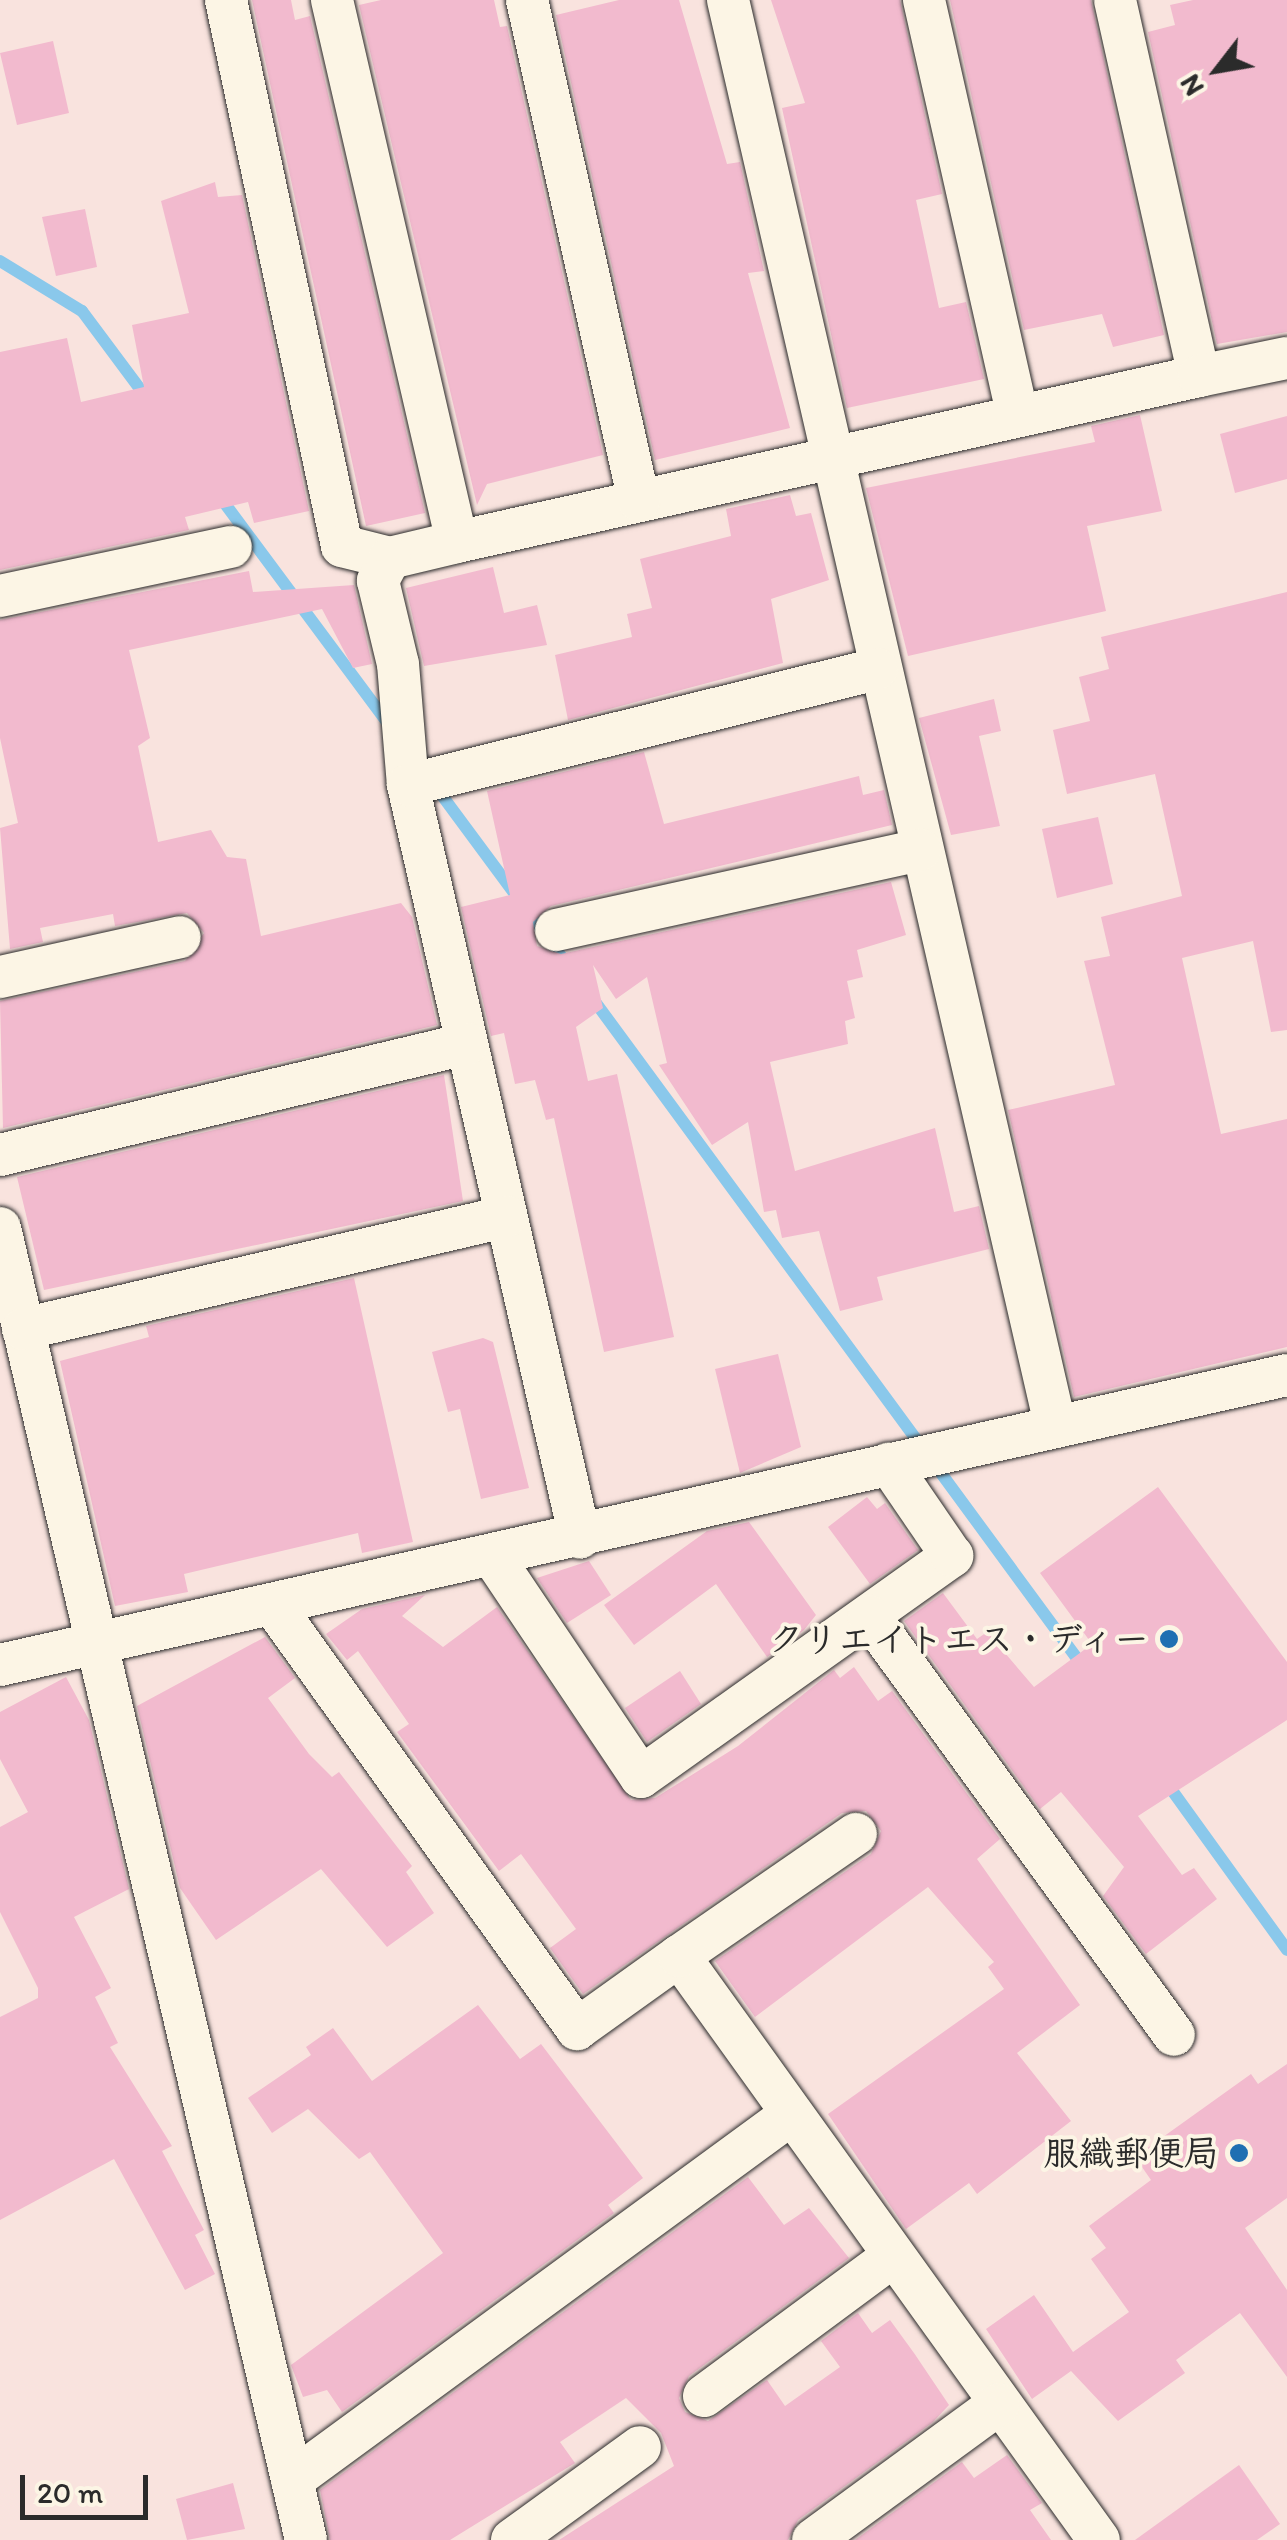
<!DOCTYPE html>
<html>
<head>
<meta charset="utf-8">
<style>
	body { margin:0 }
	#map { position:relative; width:1287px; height:2540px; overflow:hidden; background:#f9e3de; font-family:Itim,"Klee One",sans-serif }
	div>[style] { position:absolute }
	.stream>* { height:12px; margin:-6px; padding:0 6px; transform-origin:6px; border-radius:6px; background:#8ac8eb }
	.building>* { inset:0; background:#f2bace }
	.roads { filter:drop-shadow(0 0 2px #2b2b2b) drop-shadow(0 0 2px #2b2b2b) }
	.minor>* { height:42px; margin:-21px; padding:0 21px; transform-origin:21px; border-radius:21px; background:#fcf5e5 }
	.dots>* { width:28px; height:28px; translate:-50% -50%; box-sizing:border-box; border:5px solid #fcf5e5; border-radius:50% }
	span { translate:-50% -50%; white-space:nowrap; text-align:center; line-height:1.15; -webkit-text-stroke:8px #fcf5e5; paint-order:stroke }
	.poi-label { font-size:35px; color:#2b2b2b; font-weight:700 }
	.right { translate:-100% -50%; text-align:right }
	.north { position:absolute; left:1167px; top:20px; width:100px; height:100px; -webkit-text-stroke:8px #fcf5e5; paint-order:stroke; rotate:239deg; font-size:28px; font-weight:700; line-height:40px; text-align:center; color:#2b2b2b }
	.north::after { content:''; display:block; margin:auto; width:35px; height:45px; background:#2b2b2b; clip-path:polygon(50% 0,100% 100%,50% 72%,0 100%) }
	.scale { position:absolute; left:20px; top:2475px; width:128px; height:45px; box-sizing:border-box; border:5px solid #2b2b2b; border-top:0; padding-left:12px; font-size:30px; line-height:35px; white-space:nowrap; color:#2b2b2b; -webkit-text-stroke:8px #fcf5e5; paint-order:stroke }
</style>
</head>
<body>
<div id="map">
	<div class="stream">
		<i style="left:0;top:261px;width:96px;rotate:31.4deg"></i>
		<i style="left:82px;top:311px;width:112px;rotate:53.3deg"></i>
		<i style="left:217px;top:493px;width:290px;rotate:53.4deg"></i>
		<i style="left:435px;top:786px;width:225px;rotate:53.5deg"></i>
		<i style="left:593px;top:999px;width:830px;rotate:53.72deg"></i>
		<i style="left:1166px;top:1782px;width:207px;rotate:54.2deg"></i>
	</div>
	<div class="building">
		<i style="clip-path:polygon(252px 0,291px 0,295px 20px,310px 16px,425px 513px,366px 526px)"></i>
		<i style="clip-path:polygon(381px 0,494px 0,500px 27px,507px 26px,603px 455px,487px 484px,477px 505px,359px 5px)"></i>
		<i style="clip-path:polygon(619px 0,679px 0,727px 164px,740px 162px,764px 271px,748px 273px,790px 428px,655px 460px,556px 15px)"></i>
		<i style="clip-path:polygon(771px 0,900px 0,942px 194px,916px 200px,939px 308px,966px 302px,984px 379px,847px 408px,782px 108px,805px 103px)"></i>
		<i style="clip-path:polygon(950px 0,1091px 0,1164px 335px,1113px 347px,1102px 314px,1024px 330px)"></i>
		<i style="clip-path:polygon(1193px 0,1287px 0,1287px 332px,1217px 344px,1148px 32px,1175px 25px,1170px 5px)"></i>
		<i style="clip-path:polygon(53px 41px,69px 113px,17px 125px,0 53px)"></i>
		<i style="clip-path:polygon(215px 182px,218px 197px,242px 195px,309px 511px,254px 523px,248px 502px,185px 517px,189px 530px,0 570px,0 352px,67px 338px,81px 402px,144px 387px,132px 325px,189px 313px,161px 201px)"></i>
		<i style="clip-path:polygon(85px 209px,97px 267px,56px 276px,42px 217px)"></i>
		<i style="clip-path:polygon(1140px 415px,1162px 511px,1087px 526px,1106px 611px,908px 656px,866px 488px,1095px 442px,1091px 426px)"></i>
		<i style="clip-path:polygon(1287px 416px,1287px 479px,1235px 493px,1220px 434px)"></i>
		<i style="clip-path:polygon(790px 495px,796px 516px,811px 513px,829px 580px,771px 599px,783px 663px,568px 720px,555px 655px,632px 637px,627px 614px,652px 608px,640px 559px,731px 536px,726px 509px)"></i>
		<i style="clip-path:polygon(493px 567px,504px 613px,537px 605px,547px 645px,424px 666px,406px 588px)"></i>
		<i style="clip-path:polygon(249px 571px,253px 592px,354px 585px,372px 664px,353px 668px,322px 609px,129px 650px,150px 738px,138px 746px,158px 842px,211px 830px,227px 857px,246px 859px,261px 936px,401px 903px,412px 917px,437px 1025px,3px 1128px,0 1001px,185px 961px,204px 933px,187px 913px,115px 926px,113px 914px,40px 928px,43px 942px,10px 949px,0 828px,18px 823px,0 738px,0 620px)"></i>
		<i style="clip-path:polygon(1287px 592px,1287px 1030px,1271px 1032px,1253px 941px,1182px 958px,1221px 1134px,1287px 1119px,1287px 1347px,1074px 1397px,1008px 1110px,1115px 1085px,1084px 961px,1110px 956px,1101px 917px,1182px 896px,1155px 774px,1067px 794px,1053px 730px,1090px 721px,1079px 677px,1109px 669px,1101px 637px)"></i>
		<i style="clip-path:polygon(994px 699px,1001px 731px,979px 736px,1000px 826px,951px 835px,919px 718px)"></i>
		<i style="clip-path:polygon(644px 752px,664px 824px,859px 776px,863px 795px,884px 790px,892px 825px,551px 906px,533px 922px,537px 946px,561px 954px,891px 882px,906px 935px,857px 950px,863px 977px,847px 981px,855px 1018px,845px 1021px,848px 1044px,770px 1062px,795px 1171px,935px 1128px,954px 1212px,979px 1206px,989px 1249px,877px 1277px,883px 1300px,840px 1311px,819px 1231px,782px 1238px,776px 1210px,764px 1212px,748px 1122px,712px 1145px,659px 1065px,667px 1063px,647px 977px,616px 999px,593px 965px,603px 1008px,576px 1027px,588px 1081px,617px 1074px,674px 1337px,604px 1352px,554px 1118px,546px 1120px,535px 1080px,515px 1084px,504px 1033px,491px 1036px,461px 907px,510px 895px,487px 791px)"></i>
		<i style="clip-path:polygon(1098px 817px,1113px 884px,1057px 898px,1042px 829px)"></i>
		<i style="clip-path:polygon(444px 1075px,463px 1201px,44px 1290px,17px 1177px)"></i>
		<i style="clip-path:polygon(354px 1278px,413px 1542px,362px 1553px,358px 1533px,184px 1574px,188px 1592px,115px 1606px,60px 1361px,149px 1337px,146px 1326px)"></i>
		<i style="clip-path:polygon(483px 1338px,493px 1342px,529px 1488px,481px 1499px,460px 1409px,448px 1412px,432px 1352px)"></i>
		<i style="clip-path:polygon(778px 1354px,801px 1447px,740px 1473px,715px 1369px)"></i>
		<i style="clip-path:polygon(1158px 1487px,1287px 1662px,1287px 1720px,1138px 1816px,1182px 1875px,1194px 1868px,1217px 1899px,1146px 1954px,1103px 1896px,1124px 1867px,1061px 1792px,1040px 1809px,904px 1621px,943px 1593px,977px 1639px,987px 1632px,1034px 1687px,1092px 1644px,1040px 1573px)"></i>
		<i style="clip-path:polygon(867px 1497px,877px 1509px,885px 1503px,918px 1550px,870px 1584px,828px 1527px)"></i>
		<i style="clip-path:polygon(749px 1522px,816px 1615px,804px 1630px,767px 1657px,716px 1584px,634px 1645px,604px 1605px,707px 1531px)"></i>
		<i style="clip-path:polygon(589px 1561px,611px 1595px,567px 1623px,537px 1578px)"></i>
		<i style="clip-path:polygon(425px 1595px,402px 1616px,443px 1647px,497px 1607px,631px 1800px,655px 1798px,738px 1746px,834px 1670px,840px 1678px,854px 1667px,878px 1701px,892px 1691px,1000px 1839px,977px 1859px,1080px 2005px,1017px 2053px,1071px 2121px,977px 2194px,969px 2183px,906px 2229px,828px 2114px,1004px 1989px,988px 1967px,994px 1962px,928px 1887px,755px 2017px,715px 1961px,871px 1854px,881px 1831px,866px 1811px,842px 1813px,583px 1994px,550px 1948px,576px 1929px,521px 1854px,499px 1871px,397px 1732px,409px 1724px,358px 1651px,347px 1660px,326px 1634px,362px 1609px)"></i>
		<i style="clip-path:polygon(265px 1637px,295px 1678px,268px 1698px,309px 1754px,332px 1777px,339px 1772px,412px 1866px,406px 1872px,434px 1913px,387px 1947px,321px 1869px,216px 1940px,180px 1888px,137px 1706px)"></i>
		<i style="clip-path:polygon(680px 1671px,701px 1704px,647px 1742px,625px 1708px)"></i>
		<i style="clip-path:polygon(66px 1677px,89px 1720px,129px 1889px,74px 1917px,111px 1988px,95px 1997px,118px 2043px,110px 2047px,172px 2146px,162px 2151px,204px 2230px,195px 2235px,215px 2274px,185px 2290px,114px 2159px,0 2220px,0 2017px,38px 1998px,38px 1988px,0 1912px,0 1827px,28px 1812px,0 1759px,0 1712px)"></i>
		<i style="clip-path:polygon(478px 2005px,520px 2059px,541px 2044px,643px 2178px,608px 2205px,614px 2213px,342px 2412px,327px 2390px,303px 2397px,291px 2365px,443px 2253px,370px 2152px,359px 2159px,308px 2109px,272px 2133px,248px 2098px,311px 2055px,306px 2047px,333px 2028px,372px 2081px)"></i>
		<i style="clip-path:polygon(1287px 2064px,1287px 2198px,1245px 2228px,1287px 2290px,1287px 2377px,1240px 2313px,1176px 2360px,1185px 2373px,1118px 2421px,1071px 2371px,1032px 2399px,986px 2329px,1034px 2295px,1073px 2352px,1129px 2312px,1091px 2259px,1106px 2248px,1089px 2226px,1151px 2180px,1135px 2157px,1251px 2074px,1258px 2084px)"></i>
		<i style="clip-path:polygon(748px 2177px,784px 2225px,809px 2208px,849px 2258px,689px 2376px,679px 2398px,685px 2412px,708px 2421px,767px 2380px,785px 2406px,840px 2367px,821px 2341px,858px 2313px,872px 2333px,890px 2320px,914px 2353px,949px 2405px,933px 2422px,798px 2520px,788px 2540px,559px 2540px,674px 2466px,661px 2433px,626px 2398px,560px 2442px,575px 2463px,450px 2540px,330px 2540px,320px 2490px)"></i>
		<i style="clip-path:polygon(1007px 2455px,1042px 2503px,1030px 2510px,1051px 2540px,855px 2540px,962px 2462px,974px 2478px)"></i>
		<i style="clip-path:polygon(1239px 2465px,1280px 2524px,1257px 2540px,1135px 2540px)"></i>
		<i style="clip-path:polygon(233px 2483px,245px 2529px,187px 2540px,176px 2499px)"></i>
	</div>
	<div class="roads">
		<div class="minor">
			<i style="left:226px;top:0;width:558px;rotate:78.01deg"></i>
			<i style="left:342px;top:546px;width:49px;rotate:14deg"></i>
			<i style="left:332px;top:0;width:556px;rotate:77.01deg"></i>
			<i style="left:457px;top:542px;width:760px;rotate:-12.61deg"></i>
			<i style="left:1199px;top:376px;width:385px;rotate:-102.6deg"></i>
			<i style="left:527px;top:0;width:513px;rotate:77.4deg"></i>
			<i style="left:728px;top:0;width:1461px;rotate:77.07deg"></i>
			<i style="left:924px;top:0;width:424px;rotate:77.3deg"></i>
			<i style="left:1199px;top:376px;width:90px;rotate:-11.6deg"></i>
			<i style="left:457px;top:542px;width:69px;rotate:166.6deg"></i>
			<i style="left:390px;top:558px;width:26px;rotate:118deg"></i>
			<i style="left:378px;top:581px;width:85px;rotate:76.5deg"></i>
			<i style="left:398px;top:664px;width:121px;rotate:85.3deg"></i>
			<i style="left:408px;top:785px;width:772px;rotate:77.13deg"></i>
			<i style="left:0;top:596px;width:236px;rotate:-12deg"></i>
			<i style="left:408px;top:785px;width:483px;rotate:-13.9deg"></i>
			<i style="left:556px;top:930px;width:373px;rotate:-12.4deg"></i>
			<i style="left:0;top:977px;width:184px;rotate:-12.5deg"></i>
			<i style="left:0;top:1155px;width:480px;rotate:-13.4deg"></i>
			<i style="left:0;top:1228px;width:1347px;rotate:76.87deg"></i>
			<i style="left:23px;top:1329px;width:496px;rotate:-13.1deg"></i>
			<i style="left:493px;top:1557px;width:265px;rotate:56.1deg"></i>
			<i style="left:641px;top:1777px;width:382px;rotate:-35.4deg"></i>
			<i style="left:952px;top:1556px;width:112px;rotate:-124.4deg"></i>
			<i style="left:273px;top:1605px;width:522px;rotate:54.36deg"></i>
			<i style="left:577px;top:2029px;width:125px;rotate:-35.6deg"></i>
			<i style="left:679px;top:1956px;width:719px;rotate:54.28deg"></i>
			<i style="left:869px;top:1616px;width:518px;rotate:53.95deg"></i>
			<i style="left:0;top:1665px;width:1319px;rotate:-12.7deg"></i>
			<i style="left:679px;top:1956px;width:215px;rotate:-34.6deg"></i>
			<i style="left:704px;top:2396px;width:234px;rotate:-36.5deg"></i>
			<i style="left:292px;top:2480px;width:617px;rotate:-36.24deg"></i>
			<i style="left:512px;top:2540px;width:158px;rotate:-36deg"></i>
			<i style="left:813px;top:2540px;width:230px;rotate:-36.2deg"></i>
		</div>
	</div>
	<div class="dots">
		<i style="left:1169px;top:1639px;background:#1f6fb2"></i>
		<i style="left:1239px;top:2153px;background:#1f6fb2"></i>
	</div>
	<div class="poi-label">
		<span class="right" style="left:1149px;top:1639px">クリエイトエス・ディー</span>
		<span class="right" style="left:1219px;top:2153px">服織郵便局</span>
	</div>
	<div class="north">N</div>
	<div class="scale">20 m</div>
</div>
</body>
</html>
